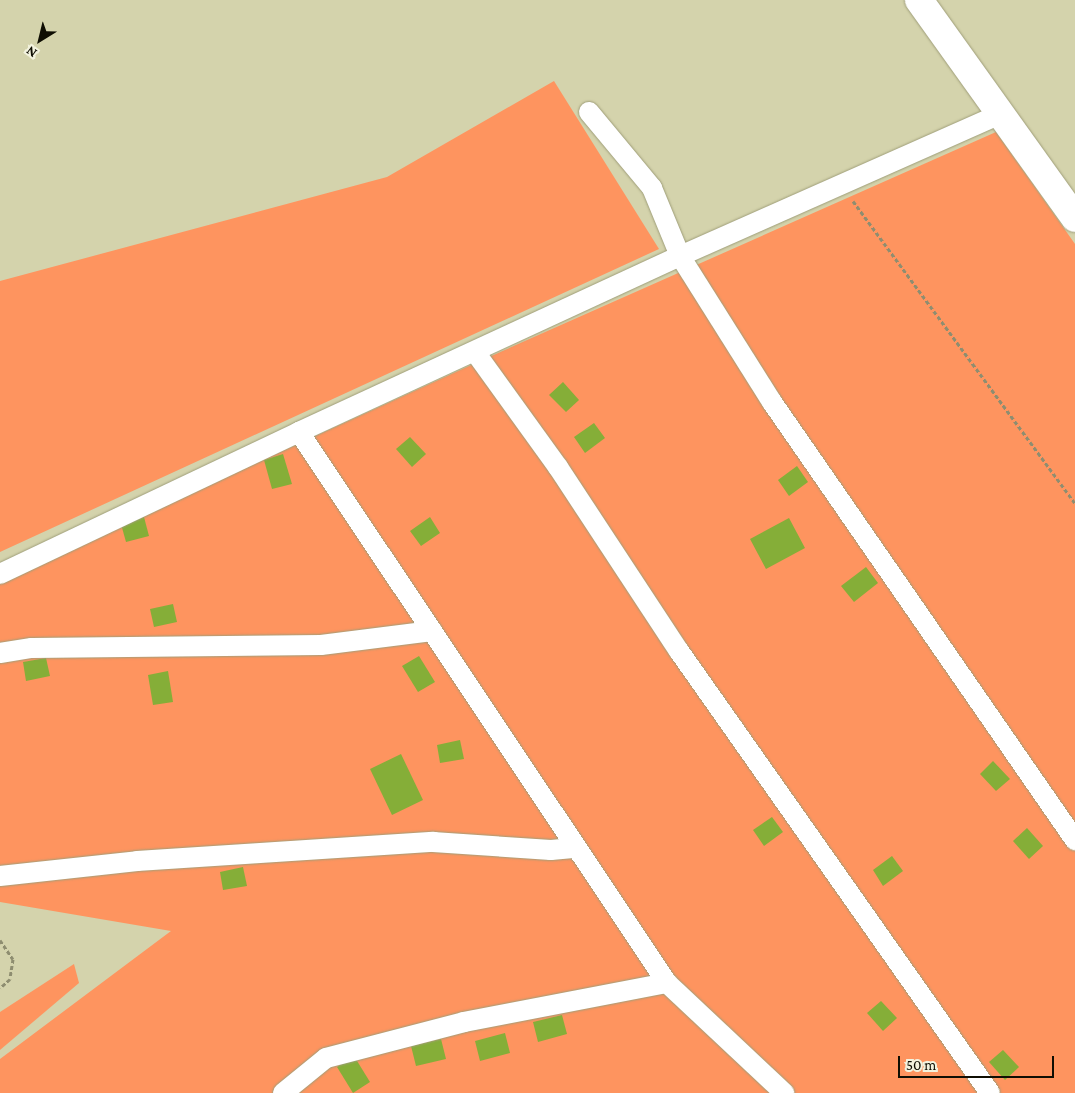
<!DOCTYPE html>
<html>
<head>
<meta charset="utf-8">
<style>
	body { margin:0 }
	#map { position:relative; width:1075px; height:1093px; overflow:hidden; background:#d4d3ac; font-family:"Crimson Pro",serif }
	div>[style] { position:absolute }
	.green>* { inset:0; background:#fe945f }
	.building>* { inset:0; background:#85ae38 }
	.path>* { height:3px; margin-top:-1.5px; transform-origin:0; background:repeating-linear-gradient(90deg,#8e8d70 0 4px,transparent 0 6.5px) }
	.roads { filter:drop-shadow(0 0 1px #9f9e79) drop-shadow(0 0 1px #9f9e79) }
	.street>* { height:20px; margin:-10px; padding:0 10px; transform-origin:10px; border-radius:10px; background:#fff }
	.secondary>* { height:28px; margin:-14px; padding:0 14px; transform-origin:14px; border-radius:14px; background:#fff }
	span { translate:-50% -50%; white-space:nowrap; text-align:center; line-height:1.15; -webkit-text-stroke:4.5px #f3f3df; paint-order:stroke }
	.north { position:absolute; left:15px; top:15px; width:50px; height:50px; -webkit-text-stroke:4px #f3f3df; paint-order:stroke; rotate:216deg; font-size:14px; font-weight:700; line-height:20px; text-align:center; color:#0f0e03 }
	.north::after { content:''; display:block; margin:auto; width:18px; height:22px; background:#0f0e03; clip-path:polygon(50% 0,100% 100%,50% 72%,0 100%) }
	.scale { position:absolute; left:898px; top:1056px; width:156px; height:22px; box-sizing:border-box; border:2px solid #0f0e03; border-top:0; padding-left:6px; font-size:15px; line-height:18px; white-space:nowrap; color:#0f0e03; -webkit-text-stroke:4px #f3f3df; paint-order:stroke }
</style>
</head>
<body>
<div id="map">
	<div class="green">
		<i style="clip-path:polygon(554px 81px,659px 249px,0 552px,0 281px,387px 177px)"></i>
		<i style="clip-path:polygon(996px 132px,1075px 244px,1075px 1093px,0 1093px,0 1059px,171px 931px,0 902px,0 580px,480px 361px)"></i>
		<i style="clip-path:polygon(74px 964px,79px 983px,0 1050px,0 1012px)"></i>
	</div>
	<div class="building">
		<i style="clip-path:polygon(563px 382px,579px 400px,566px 412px,549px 395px)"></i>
		<i style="clip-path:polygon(594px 423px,605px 438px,585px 453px,574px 437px)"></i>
		<i style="clip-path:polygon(410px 437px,426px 454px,412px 467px,396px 449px)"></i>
		<i style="clip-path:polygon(283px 454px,292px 484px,272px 489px,264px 460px)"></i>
		<i style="clip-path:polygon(797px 466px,808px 482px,789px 496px,778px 480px)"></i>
		<i style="clip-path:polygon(144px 517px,149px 536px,126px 542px,121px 524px)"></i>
		<i style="clip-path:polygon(430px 517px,440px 533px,421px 546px,410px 531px)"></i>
		<i style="clip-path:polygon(789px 518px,805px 548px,766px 569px,750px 539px)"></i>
		<i style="clip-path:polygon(866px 567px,878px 583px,854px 602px,841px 586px)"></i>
		<i style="clip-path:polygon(173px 604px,177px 622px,154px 627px,150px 609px)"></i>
		<i style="clip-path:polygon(419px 656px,435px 682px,418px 692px,402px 666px)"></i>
		<i style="clip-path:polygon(46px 658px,50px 676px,26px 681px,23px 662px)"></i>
		<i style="clip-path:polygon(168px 671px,173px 702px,153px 705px,148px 675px)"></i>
		<i style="clip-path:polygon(460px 740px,464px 759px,440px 763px,437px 745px)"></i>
		<i style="clip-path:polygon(401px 754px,423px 800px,392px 815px,370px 769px)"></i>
		<i style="clip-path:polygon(993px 761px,1010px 779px,996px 791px,980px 774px)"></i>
		<i style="clip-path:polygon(772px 817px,783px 832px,764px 846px,753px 830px)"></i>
		<i style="clip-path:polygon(1027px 828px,1043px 846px,1029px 859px,1013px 841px)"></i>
		<i style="clip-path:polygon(892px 856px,903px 871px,883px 886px,873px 870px)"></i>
		<i style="clip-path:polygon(243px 867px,247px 886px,223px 890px,220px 872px)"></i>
		<i style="clip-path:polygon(881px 1001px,897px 1018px,883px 1031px,867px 1013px)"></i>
		<i style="clip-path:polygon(562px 1015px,567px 1034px,538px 1042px,533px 1022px)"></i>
		<i style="clip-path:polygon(505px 1033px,510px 1053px,480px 1061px,475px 1041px)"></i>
		<i style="clip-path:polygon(441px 1039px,446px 1059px,416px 1066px,411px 1046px)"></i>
		<i style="clip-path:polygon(1003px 1050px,1019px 1067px,1005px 1080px,989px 1062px)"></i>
		<i style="clip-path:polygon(354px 1056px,370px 1082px,353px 1093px,337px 1067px)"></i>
	</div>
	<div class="path">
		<i style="left:853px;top:201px;width:375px;rotate:53.7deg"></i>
		<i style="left:0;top:940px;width:23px;rotate:56deg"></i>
		<i style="left:13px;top:959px;width:20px;rotate:99deg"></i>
		<i style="left:10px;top:979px;width:13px;rotate:138deg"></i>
	</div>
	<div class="roads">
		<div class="street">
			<i style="left:589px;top:112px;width:99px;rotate:50.3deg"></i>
			<i style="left:652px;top:188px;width:74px;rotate:67.6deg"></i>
			<i style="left:680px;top:256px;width:173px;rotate:57.8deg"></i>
			<i style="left:772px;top:402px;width:533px;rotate:55.33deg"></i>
			<i style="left:475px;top:352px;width:142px;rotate:54.2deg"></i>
			<i style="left:558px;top:467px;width:220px;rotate:56.7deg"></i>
			<i style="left:679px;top:651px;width:540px;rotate:54.87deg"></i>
			<i style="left:299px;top:432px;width:663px;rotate:56.26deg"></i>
			<i style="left:667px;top:983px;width:161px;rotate:43.2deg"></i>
			<i style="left:0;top:574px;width:331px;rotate:-25.4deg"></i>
			<i style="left:299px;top:432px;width:420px;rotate:-24.8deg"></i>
			<i style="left:680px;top:256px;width:350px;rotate:-23.9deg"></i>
			<i style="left:0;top:653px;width:32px;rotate:-9deg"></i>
			<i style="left:32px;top:648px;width:289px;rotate:-0.6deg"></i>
			<i style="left:321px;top:645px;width:112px;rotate:-7.2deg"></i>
			<i style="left:0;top:876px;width:138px;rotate:-6.2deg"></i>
			<i style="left:137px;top:861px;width:297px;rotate:-3.7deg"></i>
			<i style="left:433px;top:842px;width:118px;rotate:3.9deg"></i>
			<i style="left:551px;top:850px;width:25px;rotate:-5deg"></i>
			<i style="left:283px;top:1093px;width:55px;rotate:-39.1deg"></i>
			<i style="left:326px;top:1058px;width:143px;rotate:-14.6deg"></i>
			<i style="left:464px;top:1022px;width:207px;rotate:-10.9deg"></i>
		</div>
		<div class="secondary">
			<i style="left:919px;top:0;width:268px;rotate:54.4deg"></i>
		</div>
	</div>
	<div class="north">N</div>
	<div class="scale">50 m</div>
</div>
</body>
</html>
